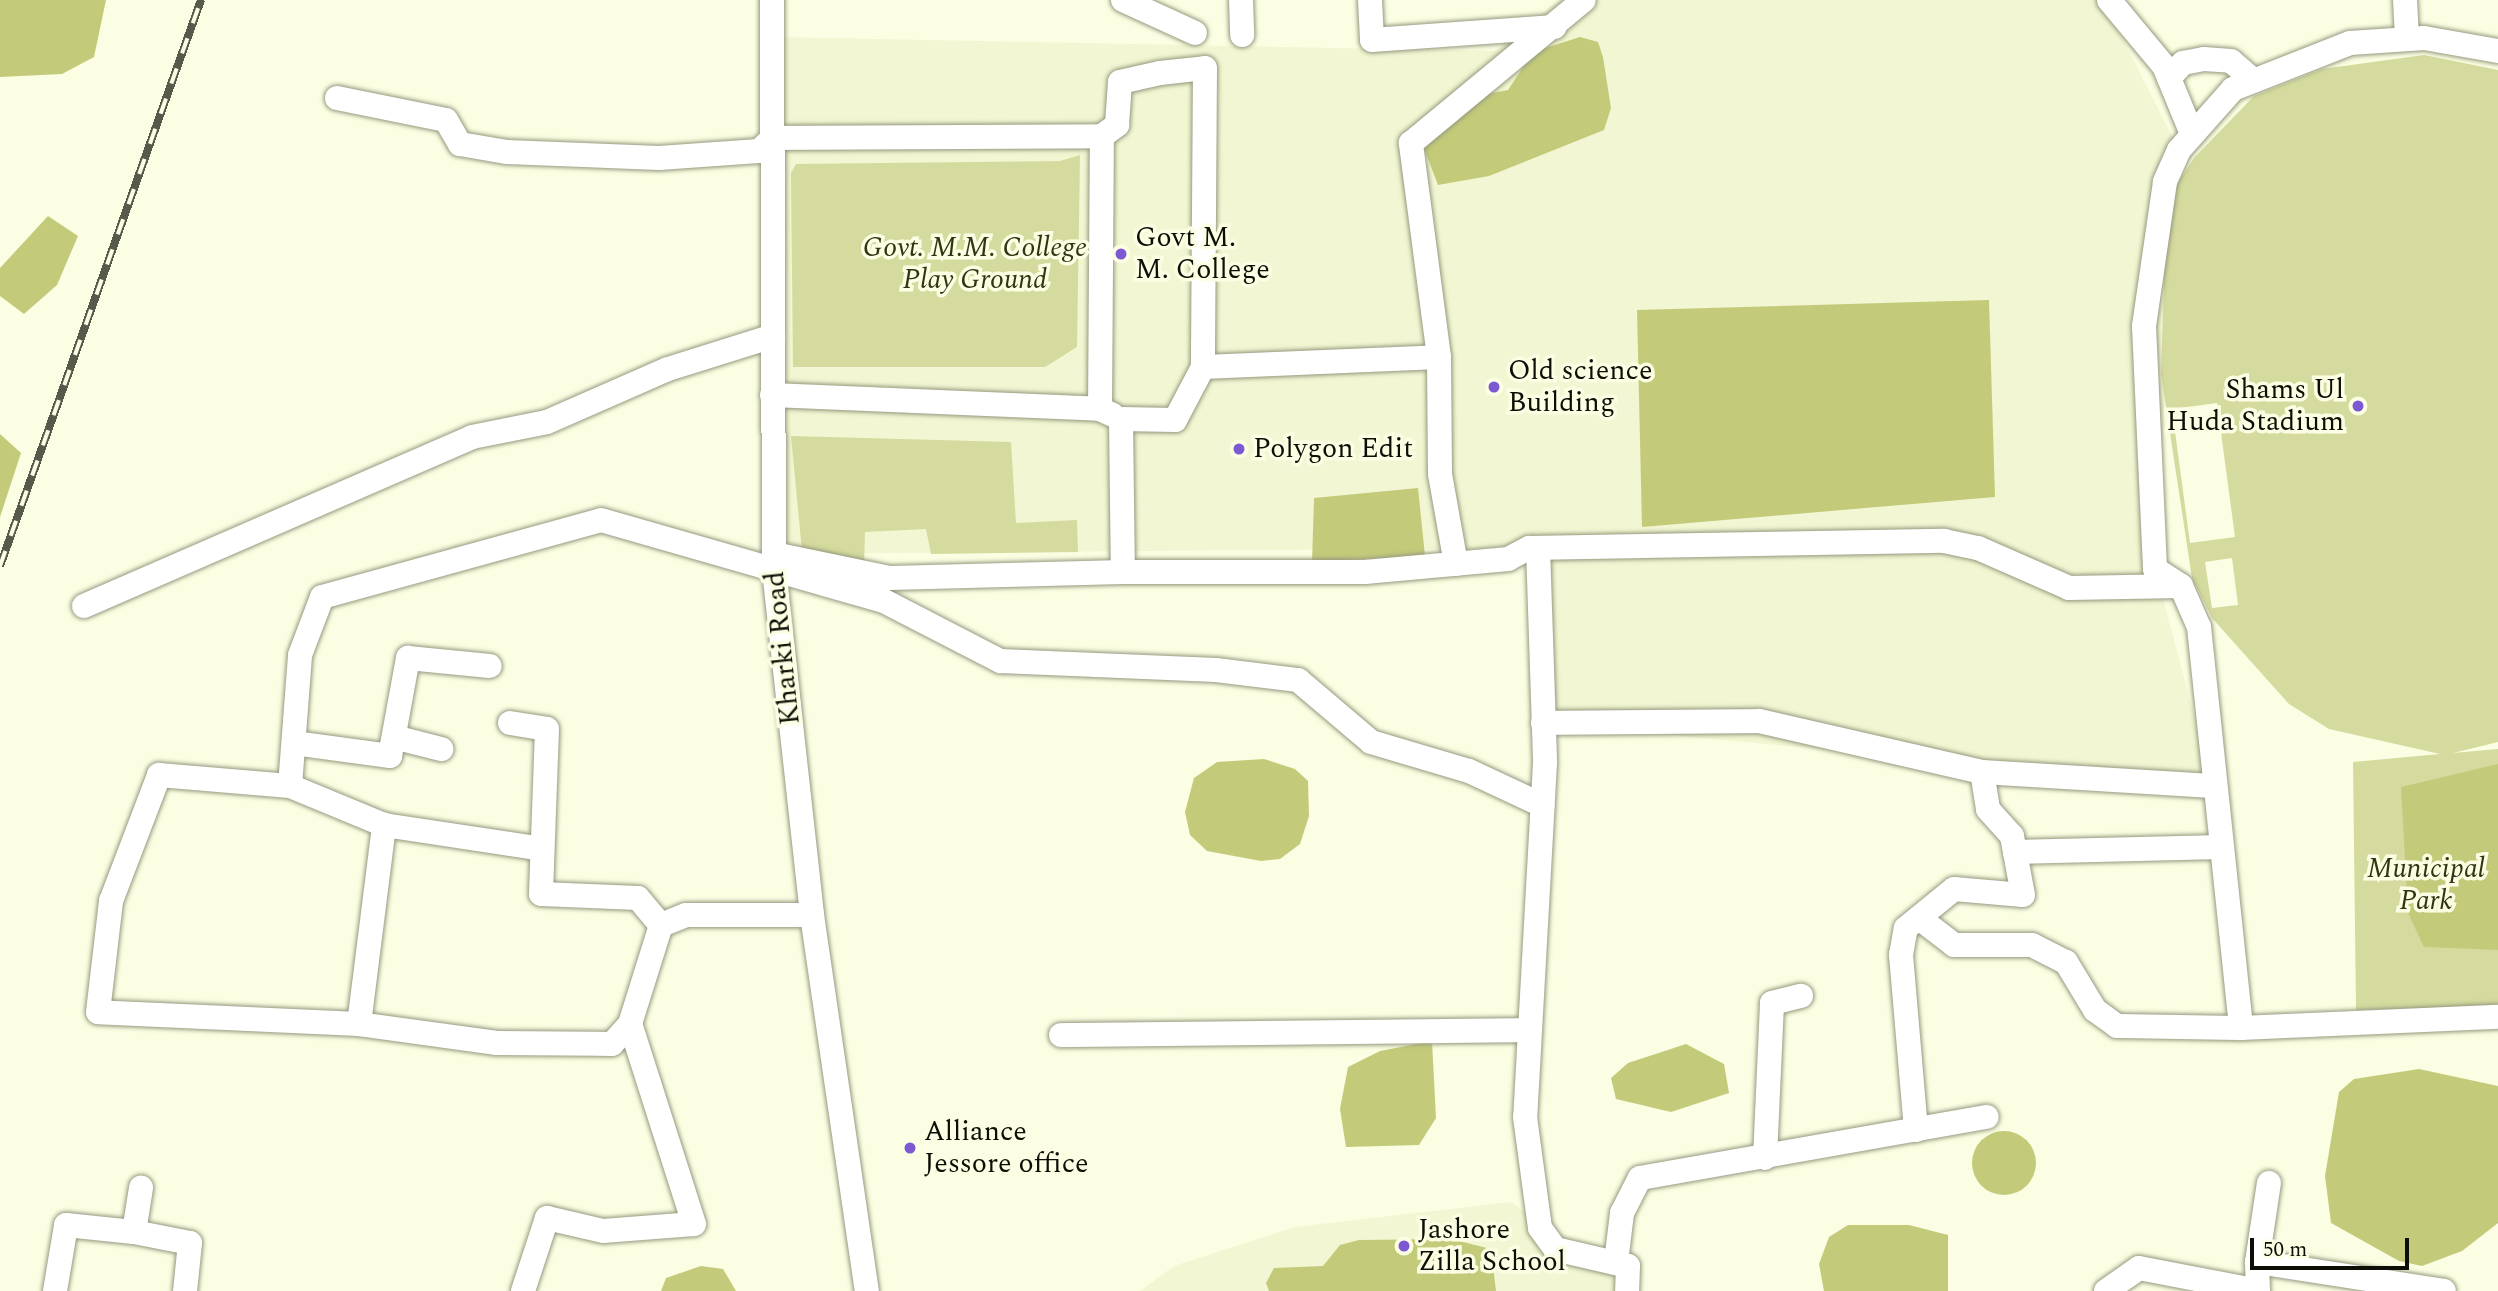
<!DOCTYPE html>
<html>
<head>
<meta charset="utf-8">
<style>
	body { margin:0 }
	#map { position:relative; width:2498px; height:1291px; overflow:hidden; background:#fbfee2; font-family:Spectral,serif }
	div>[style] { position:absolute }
	.built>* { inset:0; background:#f2f6d2 }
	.green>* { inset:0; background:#d5db9e }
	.water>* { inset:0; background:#c3cb7a }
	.round { border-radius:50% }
	.roads { filter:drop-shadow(0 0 2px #96997f) drop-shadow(0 0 2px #96997f) }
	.minor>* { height:24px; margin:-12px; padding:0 12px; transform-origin:12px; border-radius:12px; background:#fff }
	.rail>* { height:8px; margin-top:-4px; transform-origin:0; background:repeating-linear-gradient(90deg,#fbfee2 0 16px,#57594a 0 32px); box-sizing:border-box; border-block:2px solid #57594a }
	.dots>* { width:19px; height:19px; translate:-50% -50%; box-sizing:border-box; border:4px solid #fbfee2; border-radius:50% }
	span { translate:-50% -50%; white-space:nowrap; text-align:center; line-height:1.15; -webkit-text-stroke:7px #fbfee2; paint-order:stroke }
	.poi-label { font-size:28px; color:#0d0e05 }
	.left { translate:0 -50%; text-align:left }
	.right { translate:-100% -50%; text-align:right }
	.park-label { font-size:28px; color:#333512; font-style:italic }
	.street-label { font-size:28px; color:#0d0e05 }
	.scale { position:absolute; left:2250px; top:1238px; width:159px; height:32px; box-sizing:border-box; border:4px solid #0d0e05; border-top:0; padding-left:9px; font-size:21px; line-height:24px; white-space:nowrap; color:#0d0e05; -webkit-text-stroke:5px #fbfee2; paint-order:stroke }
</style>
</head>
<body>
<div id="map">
	<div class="built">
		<i style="clip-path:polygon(1559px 0,2103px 0,2179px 150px,2155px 569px,2213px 786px,1543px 723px,1538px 548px,774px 554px,772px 37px,1495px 51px)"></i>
		<i style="clip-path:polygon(1511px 1202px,1618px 1278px,1618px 1291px,1140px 1291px,1174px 1266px,1295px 1227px)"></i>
	</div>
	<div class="green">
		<i style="clip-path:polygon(evenodd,2424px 55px,2498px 70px,2498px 742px,2453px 753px,2498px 749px,2498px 1008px,2356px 1010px,2353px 762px,2440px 754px,2329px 729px,2289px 704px,2212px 618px,2192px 578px,2161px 374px,2166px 223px,2175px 187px,2194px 158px,2254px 96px,2322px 69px,2424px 55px,2217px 403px,2235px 537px,2190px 543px,2172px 409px,2217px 403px,2424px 55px,2232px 558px,2238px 605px,2212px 608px,2205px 562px,2232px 558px)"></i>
		<i style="clip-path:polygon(1080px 155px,1077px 347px,1045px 367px,793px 367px,791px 173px,796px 164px,1060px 161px)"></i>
		<i style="clip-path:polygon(791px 436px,1011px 442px,1016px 523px,1077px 520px,1078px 552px,931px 554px,926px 529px,865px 532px,864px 567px,802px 551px)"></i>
	</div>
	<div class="water">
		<i style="clip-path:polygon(0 0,106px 0,94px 57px,62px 74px,0 77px)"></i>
		<i style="clip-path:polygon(1580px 37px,1598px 42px,1603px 57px,1611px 108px,1604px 130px,1489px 176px,1438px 185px,1422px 143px,1487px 94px,1508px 90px,1533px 52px)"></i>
		<i style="clip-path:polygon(48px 216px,78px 236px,57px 285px,24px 314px,0 296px,0 268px)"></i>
		<i style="clip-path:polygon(1989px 300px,1995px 497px,1642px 527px,1637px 310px)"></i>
		<i style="clip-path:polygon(0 434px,21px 453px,0 517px)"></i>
		<i style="clip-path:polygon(1418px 488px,1425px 556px,1312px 562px,1314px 498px)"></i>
		<i style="clip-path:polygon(1264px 759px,1295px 769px,1308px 781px,1309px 816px,1300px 844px,1280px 859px,1261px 861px,1207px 851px,1190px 835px,1185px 812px,1194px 778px,1217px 762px)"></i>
		<i style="clip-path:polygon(2498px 764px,2498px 950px,2424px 947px,2408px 913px,2401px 787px)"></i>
		<i style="clip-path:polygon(1432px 1041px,1436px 1118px,1419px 1145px,1346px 1147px,1340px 1109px,1348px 1067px,1380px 1051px)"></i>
		<i style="clip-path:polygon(1686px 1044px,1724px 1064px,1729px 1093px,1671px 1112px,1616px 1099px,1611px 1078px,1628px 1063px)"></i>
		<i style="clip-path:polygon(2419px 1069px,2498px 1086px,2498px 1223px,2462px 1251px,2422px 1266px,2399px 1261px,2331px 1223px,2325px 1176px,2339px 1092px,2354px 1079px)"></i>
		<i class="round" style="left:1972px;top:1131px;width:64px;height:64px"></i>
		<i style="clip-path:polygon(1848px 1225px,1909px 1225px,1948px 1235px,1948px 1291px,1824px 1291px,1819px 1264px,1829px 1237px)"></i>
		<i style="clip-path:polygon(1451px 1239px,1491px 1249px,1496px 1291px,1269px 1291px,1266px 1283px,1274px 1268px,1323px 1266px,1340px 1245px,1359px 1240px)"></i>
		<i style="clip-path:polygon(701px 1266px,723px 1269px,736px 1291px,661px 1291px,666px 1278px)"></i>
	</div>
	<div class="roads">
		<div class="minor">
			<i style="left:772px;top:0;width:570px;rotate:89.8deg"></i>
			<i style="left:774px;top:570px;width:347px;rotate:83.7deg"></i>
			<i style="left:812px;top:915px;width:380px;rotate:81.7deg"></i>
			<i style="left:1123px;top:0;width:79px;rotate:24.6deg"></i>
			<i style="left:1241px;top:0;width:35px;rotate:88deg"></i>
			<i style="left:1370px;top:0;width:40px;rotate:87.1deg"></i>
			<i style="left:1372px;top:40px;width:183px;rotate:-4.1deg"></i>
			<i style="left:2109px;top:0;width:86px;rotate:50.2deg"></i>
			<i style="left:2164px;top:66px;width:74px;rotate:67.6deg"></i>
			<i style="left:2405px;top:0;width:38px;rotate:87deg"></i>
			<i style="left:2498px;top:51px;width:75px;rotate:-170deg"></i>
			<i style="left:2424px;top:38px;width:74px;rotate:176.1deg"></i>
			<i style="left:2350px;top:43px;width:126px;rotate:158.5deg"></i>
			<i style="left:2233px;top:89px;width:81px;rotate:131.5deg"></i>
			<i style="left:2179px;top:150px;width:35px;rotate:114deg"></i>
			<i style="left:2165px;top:182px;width:146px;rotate:98.3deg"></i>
			<i style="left:2144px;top:326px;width:243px;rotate:87.4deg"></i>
			<i style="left:2155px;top:569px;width:31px;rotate:33deg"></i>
			<i style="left:2181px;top:586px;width:45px;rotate:66.3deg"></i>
			<i style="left:2199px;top:627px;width:403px;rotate:84deg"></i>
			<i style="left:2241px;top:1028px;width:257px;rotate:-2.5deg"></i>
			<i style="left:2169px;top:78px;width:21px;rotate:-47deg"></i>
			<i style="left:2183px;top:63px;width:21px;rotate:-11deg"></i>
			<i style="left:2204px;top:59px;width:27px;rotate:4deg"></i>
			<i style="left:2231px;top:61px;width:28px;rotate:41deg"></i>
			<i style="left:337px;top:98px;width:111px;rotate:11.4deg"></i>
			<i style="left:446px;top:120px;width:28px;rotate:60deg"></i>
			<i style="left:460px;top:144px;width:48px;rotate:9.7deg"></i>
			<i style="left:507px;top:152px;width:152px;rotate:2.3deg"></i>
			<i style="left:659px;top:158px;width:100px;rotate:-4deg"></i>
			<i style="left:759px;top:151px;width:19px;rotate:-43deg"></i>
			<i style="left:773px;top:138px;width:329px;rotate:-0.3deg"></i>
			<i style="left:1203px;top:367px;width:60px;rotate:117.8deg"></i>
			<i style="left:1175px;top:420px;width:54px;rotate:-178.9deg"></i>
			<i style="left:1121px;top:419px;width:153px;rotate:89.3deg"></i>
			<i style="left:1123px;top:572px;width:242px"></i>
			<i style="left:1365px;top:572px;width:144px;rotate:-5.2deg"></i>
			<i style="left:1508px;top:559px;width:24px;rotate:-28deg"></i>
			<i style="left:1529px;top:548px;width:415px;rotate:-1deg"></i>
			<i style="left:1944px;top:541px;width:35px;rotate:12deg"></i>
			<i style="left:1978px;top:548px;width:99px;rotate:23.7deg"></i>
			<i style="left:2069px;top:588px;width:112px;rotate:-1deg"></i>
			<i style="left:772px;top:395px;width:328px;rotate:2.4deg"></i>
			<i style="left:1100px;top:409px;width:14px;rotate:25deg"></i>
			<i style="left:1100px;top:409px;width:273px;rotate:-89.6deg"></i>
			<i style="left:1102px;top:136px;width:19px;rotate:-36deg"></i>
			<i style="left:1117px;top:125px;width:43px;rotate:-86deg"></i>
			<i style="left:1120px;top:82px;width:41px;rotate:-12.7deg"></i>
			<i style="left:1160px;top:73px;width:45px;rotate:-6.3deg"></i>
			<i style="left:1205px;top:68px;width:299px;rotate:90.4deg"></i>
			<i style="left:1203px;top:367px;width:236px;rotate:-2.4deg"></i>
			<i style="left:1538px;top:548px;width:215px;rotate:88.1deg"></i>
			<i style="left:1545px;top:763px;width:355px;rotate:93.2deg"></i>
			<i style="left:1525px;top:1117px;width:112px;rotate:82.3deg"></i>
			<i style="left:1540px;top:1228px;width:26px;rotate:54deg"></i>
			<i style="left:1555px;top:1249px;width:75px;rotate:13.1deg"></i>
			<i style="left:1628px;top:1266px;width:25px;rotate:92deg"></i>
			<i style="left:774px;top:554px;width:118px;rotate:11.7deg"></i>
			<i style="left:890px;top:578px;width:233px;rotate:-1.5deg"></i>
			<i style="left:1456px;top:564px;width:91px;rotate:-100.1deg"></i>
			<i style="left:1440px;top:474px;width:117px;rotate:-90.5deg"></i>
			<i style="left:1439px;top:357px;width:216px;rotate:-97.5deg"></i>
			<i style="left:1411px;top:143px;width:224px;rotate:-39.6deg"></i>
			<i style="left:84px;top:606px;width:423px;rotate:-23.5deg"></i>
			<i style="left:472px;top:437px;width:76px;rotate:-11.3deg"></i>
			<i style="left:547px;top:422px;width:132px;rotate:-23.7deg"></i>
			<i style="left:668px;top:369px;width:110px;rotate:-17.4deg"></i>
			<i style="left:510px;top:723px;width:37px;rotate:9deg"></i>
			<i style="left:547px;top:729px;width:165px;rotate:92.1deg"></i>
			<i style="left:541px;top:894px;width:97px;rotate:2.4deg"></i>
			<i style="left:638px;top:898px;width:35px;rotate:50deg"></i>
			<i style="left:1543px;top:723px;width:216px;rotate:-0.5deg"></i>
			<i style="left:1759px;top:721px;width:229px;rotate:12.9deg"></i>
			<i style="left:1982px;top:772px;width:231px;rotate:3.5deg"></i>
			<i style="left:394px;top:737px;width:49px;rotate:14.3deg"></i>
			<i style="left:294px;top:743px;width:97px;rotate:7.7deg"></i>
			<i style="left:390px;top:756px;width:100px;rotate:-79.6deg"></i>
			<i style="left:408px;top:658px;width:82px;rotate:5.6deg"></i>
			<i style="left:290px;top:786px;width:102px;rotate:22.5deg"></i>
			<i style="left:384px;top:825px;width:160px;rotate:8.6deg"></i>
			<i style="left:2015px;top:852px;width:205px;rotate:-1.4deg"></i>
			<i style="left:812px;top:915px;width:126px;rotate:180deg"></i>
			<i style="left:686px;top:915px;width:27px;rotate:158deg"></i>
			<i style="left:661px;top:925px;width:104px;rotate:107.4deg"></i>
			<i style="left:630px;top:1024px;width:27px;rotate:132deg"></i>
			<i style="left:612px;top:1044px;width:115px;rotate:-179.5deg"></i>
			<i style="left:497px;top:1043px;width:139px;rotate:-172.2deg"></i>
			<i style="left:359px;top:1024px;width:261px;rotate:-177.4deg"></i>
			<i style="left:98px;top:1012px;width:112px;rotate:-83.3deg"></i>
			<i style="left:111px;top:901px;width:135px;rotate:-69.1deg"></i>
			<i style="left:159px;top:775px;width:131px;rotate:4.8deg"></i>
			<i style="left:290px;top:786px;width:131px;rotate:-85.6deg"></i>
			<i style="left:300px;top:655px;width:62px;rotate:-69.2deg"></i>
			<i style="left:322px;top:597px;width:289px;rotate:-15.4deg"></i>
			<i style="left:601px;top:520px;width:294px;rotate:16deg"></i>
			<i style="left:884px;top:601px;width:131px;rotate:27.3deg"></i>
			<i style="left:1000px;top:661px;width:216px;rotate:2.4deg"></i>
			<i style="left:1216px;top:670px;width:83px;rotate:7deg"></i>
			<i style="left:1298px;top:680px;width:96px;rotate:40.3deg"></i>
			<i style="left:1371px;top:742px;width:102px;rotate:16.5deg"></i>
			<i style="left:1469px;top:771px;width:81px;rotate:25deg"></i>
			<i style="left:1919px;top:918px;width:44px;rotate:37.6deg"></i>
			<i style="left:1954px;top:945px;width:78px"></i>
			<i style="left:2032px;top:945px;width:38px;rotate:27deg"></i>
			<i style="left:2066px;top:962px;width:56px;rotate:58.9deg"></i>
			<i style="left:2095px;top:1010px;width:27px;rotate:36deg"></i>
			<i style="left:2117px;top:1026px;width:124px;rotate:0.9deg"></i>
			<i style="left:359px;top:1024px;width:201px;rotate:-82.8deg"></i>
			<i style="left:1061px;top:1035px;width:466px;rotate:-0.6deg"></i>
			<i style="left:1916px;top:1130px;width:176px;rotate:-94.9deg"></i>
			<i style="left:1901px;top:955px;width:27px;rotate:-80deg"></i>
			<i style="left:1906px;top:928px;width:62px;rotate:-39.1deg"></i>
			<i style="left:1954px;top:889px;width:69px;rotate:5deg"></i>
			<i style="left:2023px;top:895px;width:60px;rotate:-100.6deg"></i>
			<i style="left:2012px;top:836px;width:36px;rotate:-132deg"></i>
			<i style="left:1988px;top:809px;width:37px;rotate:-99deg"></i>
			<i style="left:1765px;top:1158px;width:155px;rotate:-87.4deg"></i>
			<i style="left:1772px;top:1003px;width:30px;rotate:-14deg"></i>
			<i style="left:134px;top:1232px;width:57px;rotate:11.1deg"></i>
			<i style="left:190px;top:1243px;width:48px;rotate:95.9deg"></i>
			<i style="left:1617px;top:1254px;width:41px;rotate:-83deg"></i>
			<i style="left:1622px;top:1213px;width:39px;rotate:-63deg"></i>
			<i style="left:1640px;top:1178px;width:352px;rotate:-10deg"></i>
			<i style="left:2257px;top:1262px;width:80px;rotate:-81.4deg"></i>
			<i style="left:55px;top:1291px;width:67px;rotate:-80.5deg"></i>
			<i style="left:66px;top:1225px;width:68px;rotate:5.9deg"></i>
			<i style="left:134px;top:1232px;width:45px;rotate:-81deg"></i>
			<i style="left:523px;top:1291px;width:77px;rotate:-71.8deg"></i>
			<i style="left:547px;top:1218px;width:57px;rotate:13.1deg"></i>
			<i style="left:603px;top:1231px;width:91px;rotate:-4.4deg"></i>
			<i style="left:694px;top:1224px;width:210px;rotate:-107.7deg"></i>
			<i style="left:2106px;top:1291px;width:40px;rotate:-34.9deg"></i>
			<i style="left:2139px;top:1268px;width:121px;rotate:10.9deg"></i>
			<i style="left:2258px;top:1291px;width:29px;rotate:-92deg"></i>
			<i style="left:2257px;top:1262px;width:189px;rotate:8.8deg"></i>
		</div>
	</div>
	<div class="rail">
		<i style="left:0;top:566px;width:601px;rotate:-70.45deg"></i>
	</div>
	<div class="dots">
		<i style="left:1121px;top:254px;background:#7c59d3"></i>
		<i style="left:1494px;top:387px;background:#7c59d3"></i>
		<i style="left:2358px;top:406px;background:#7c59d3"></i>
		<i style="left:1239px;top:449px;background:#7c59d3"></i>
		<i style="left:910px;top:1148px;background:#7c59d3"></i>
		<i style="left:1404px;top:1246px;background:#7c59d3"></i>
	</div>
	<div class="poi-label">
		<span class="left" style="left:1135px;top:254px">Govt M.<br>M. College</span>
		<span class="left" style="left:1508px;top:387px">Old science<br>Building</span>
		<span class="right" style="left:2344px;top:406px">Shams Ul<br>Huda Stadium</span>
		<span class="left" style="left:1253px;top:449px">Polygon Edit</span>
		<span class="left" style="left:924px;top:1148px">Alliance<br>Jessore office</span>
		<span class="left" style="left:1418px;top:1246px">Jashore<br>Zilla School</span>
	</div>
	<div class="park-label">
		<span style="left:975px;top:264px">Govt. M.M. College<br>Play Ground</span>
		<span style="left:2426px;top:885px">Municipal<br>Park</span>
	</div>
	<div class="street-label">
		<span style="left:783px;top:648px;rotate:-96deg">Kharki Road</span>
	</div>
	<div class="scale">50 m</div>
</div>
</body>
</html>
